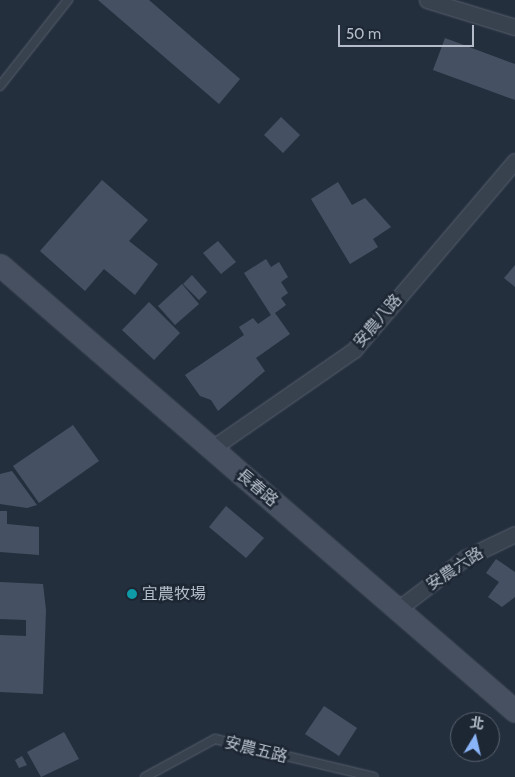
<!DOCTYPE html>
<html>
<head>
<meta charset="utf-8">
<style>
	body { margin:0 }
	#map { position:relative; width:515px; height:777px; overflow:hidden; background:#242f3e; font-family:Cabin,"Noto Sans TC",sans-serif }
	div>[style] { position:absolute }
	.building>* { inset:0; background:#455162 }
	.roads { filter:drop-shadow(0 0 1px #565f6c) drop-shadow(0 0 1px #565f6c) }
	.lane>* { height:8px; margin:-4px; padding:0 4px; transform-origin:4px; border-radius:4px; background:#38414e }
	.street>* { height:15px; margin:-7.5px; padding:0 7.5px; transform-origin:7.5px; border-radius:7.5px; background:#38414e }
	.secondary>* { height:21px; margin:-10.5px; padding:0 10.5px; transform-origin:10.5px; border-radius:10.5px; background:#465061 }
	.dots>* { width:14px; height:14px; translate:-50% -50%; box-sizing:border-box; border:2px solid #1d2633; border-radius:50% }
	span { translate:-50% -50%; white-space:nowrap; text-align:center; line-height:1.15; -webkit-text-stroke:5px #1d2633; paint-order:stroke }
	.street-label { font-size:16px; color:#b4bcc9 }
	.poi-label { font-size:16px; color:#b4bcc9 }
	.left { translate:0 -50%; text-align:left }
	.north { position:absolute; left:450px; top:712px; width:50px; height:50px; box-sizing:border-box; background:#1d2633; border:1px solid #59626f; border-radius:50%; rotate:9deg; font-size:14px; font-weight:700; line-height:20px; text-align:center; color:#b4bcc9 }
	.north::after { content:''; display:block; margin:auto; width:18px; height:22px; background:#8ab4f8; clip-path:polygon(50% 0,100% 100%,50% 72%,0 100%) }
	.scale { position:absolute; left:338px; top:25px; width:136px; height:22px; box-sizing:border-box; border:2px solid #b4bcc9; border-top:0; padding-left:6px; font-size:15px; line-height:18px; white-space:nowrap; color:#b4bcc9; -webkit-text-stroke:4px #1d2633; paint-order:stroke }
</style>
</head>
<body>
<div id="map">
	<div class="building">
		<i style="clip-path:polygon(98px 0,149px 0,240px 79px,219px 104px)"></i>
		<i style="clip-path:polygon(445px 38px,515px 64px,515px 100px,433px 70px)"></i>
		<i style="clip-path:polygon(281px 117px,300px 135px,283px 153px,264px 135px)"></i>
		<i style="clip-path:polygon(102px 180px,148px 220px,129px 241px,158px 264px,135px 295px,104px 269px,85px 291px,40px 251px)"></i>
		<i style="clip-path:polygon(338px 182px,352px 205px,365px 198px,391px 227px,373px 239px,378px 247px,350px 264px,311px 199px)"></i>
		<i style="clip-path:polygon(218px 241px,236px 262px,221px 274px,203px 253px)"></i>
		<i style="clip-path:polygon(266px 259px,271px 267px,279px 262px,288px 277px,281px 282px,288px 293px,281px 298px,286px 305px,275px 313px,290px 334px,256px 358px,265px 371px,218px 411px,211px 400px,200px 396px,185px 375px,244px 335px,239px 327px,253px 318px,258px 324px,271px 315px,244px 273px)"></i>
		<i style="clip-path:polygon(515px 265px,515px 287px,504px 278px)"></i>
		<i style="clip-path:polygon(192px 275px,207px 292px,199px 300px,183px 284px)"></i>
		<i style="clip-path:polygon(182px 284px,199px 304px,175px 325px,158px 306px)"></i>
		<i style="clip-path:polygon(149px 302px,180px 333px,154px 360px,122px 330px)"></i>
		<i style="clip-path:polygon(73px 425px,99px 461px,39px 503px,13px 466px)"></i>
		<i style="clip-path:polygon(12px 471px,37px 505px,27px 508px,0 504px,0 474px)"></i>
		<i style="clip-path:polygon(226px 506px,264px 538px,246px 558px,209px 527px)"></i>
		<i style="clip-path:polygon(0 511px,7px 511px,7px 524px,39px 527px,39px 555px,0 552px)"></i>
		<i style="clip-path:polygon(496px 559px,515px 572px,515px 597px,502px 607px,488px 597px,499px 582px,486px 573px)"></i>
		<i style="clip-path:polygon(0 582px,43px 584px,46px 610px,43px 694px,0 692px,0 635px,26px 636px,26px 620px,0 619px)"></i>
		<i style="clip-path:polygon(324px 706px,357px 728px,339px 756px,305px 734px)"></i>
		<i style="clip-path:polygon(64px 732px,79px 759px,41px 777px,27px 752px)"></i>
		<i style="clip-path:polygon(22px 756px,27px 765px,19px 768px,15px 760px)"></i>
	</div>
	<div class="roads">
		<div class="lane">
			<i style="left:0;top:86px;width:110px;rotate:-51.7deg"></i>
			<i style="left:145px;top:777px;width:80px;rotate:-28.5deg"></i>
			<i style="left:215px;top:739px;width:163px;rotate:13.4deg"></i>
		</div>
		<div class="street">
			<i style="left:427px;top:0;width:92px;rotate:17.1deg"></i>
			<i style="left:211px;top:449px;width:174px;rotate:-34.7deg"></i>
			<i style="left:354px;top:350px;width:248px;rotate:-49.6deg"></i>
			<i style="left:398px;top:609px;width:84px;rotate:-37.3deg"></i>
			<i style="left:465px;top:558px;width:55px;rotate:-25.6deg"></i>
		</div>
		<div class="secondary">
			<i style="left:0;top:265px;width:681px;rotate:40.89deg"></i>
		</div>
	</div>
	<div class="dots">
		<i style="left:132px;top:594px;background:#0f9aa8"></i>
	</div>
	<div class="street-label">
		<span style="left:378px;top:321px;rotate:-49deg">安農八路</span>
		<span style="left:257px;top:488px;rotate:40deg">長春路</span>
		<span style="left:455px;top:569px;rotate:-33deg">安農六路</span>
		<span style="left:256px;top:750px;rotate:14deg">安農五路</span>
	</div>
	<div class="poi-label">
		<span class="left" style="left:142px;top:594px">宜農牧場</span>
	</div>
	<div class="north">北</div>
	<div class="scale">50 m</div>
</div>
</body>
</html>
